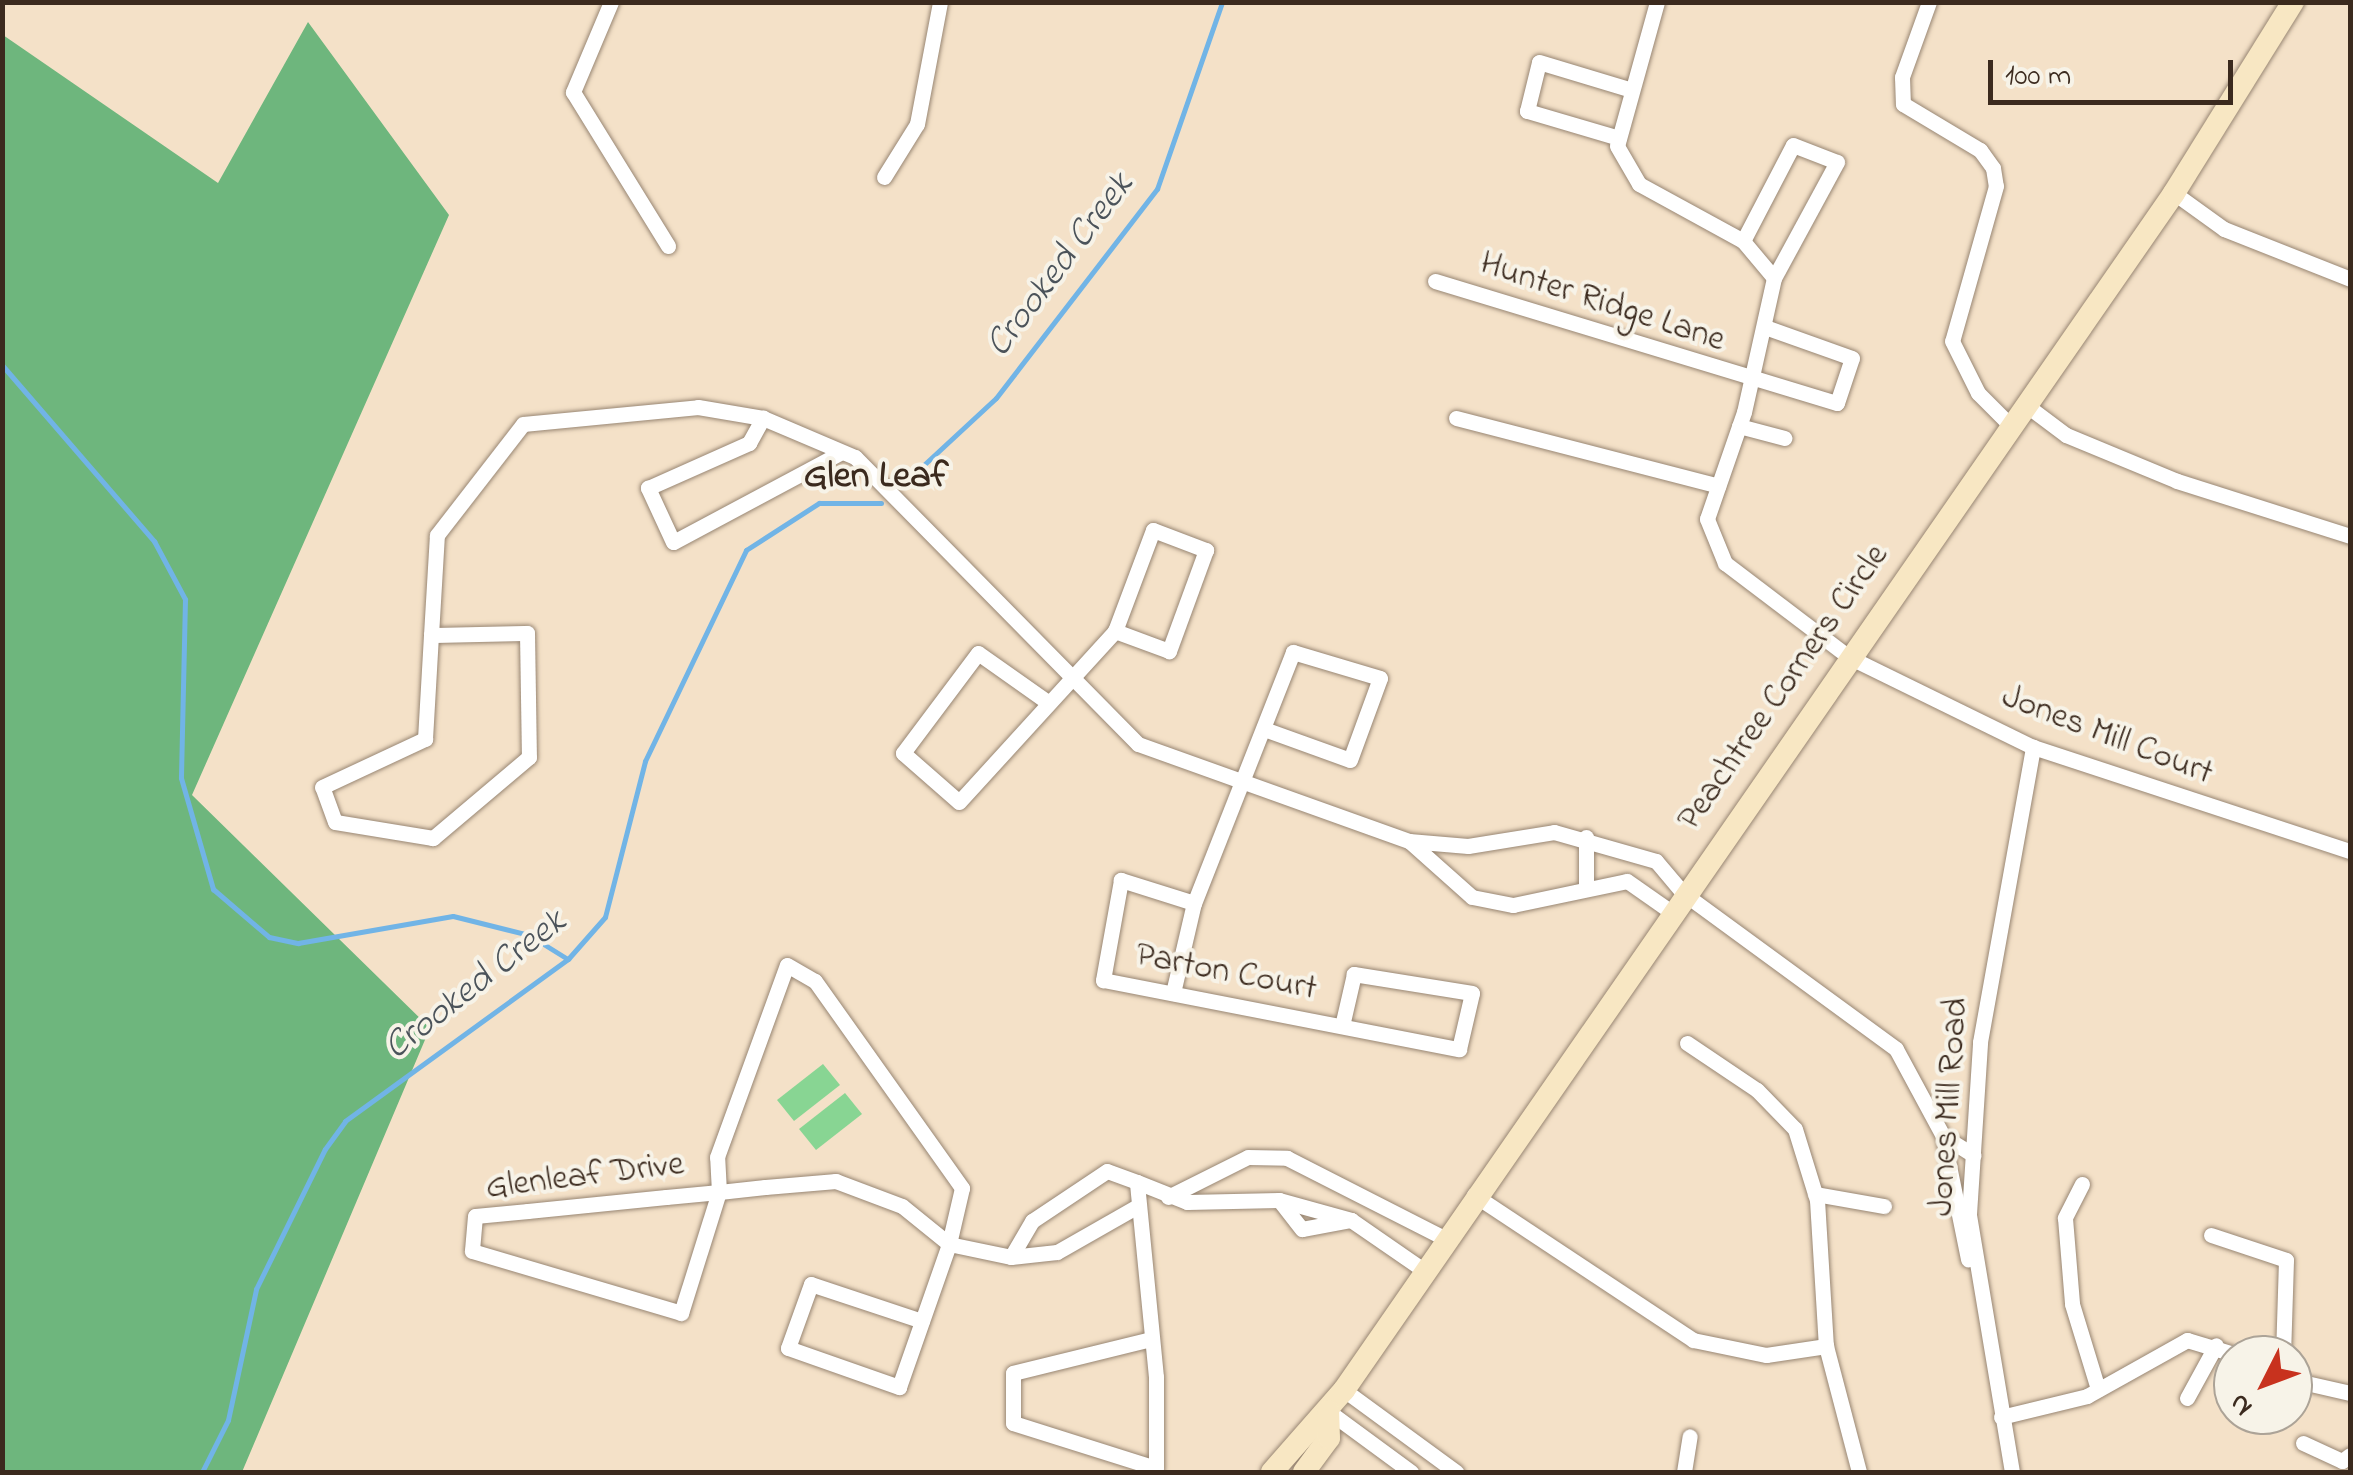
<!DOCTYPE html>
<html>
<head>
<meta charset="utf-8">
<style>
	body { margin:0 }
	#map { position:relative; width:2353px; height:1475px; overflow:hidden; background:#f4e1c8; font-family:"Indie Flower",sans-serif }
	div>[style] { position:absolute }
	.green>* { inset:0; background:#88d593 }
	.forest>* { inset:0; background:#6eb67d }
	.stream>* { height:5px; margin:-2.5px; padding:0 2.5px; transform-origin:2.5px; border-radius:2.5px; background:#71b4e6 }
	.roads { filter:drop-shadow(0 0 2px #988673) drop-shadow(0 0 2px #988673) }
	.street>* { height:15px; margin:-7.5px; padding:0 7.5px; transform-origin:7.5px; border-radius:7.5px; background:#fff }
	.secondary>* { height:22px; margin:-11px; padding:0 11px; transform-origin:11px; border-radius:11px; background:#f8e7c3 }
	span { translate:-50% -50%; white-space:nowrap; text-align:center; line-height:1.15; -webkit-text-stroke:8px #f7f3e8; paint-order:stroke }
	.street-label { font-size:35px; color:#3b2a1e }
	.water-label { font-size:38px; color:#4b535a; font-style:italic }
	.neighbourhood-label { font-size:38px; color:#3b2a1e; font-weight:700 }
	.frame { position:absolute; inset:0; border:5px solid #3b2a1e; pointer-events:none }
	.north { position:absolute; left:2213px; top:1335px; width:100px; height:100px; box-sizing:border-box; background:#f7f3e8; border:2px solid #aca397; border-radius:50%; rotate:228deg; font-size:28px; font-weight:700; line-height:40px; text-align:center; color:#3b2a1e }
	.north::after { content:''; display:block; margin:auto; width:35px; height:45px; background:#c8321e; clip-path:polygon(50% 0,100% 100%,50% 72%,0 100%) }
	.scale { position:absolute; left:1988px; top:60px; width:245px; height:45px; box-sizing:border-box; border:5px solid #3b2a1e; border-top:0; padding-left:12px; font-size:30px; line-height:35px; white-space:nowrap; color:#3b2a1e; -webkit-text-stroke:8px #f7f3e8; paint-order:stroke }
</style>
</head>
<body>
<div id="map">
	<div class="green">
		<i style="clip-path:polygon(823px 1064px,840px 1085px,794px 1121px,777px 1100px)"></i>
		<i style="clip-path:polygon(845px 1093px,862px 1114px,816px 1150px,799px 1129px)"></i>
	</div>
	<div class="forest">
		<i style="clip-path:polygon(308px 22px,449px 215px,192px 795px,430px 1028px,242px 1472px,3px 1472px,3px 35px,218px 183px)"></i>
	</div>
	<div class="stream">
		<i style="left:2px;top:365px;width:233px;rotate:49.2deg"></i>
		<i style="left:154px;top:541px;width:66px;rotate:61.9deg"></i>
		<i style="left:185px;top:599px;width:179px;rotate:91.3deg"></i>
		<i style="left:181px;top:778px;width:116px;rotate:73.9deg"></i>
		<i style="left:213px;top:889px;width:74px;rotate:40.6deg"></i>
		<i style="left:269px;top:937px;width:30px;rotate:12deg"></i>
		<i style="left:298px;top:943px;width:157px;rotate:-9.9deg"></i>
		<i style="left:453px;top:916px;width:78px;rotate:14deg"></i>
		<i style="left:529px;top:935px;width:44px;rotate:31.9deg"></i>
		<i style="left:915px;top:473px;width:110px;rotate:-42.8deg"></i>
		<i style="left:996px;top:398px;width:264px;rotate:-52.4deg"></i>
		<i style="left:1157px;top:189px;width:198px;rotate:-70.8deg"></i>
		<i style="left:202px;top:1472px;width:58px;rotate:-63.4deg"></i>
		<i style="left:228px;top:1420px;width:134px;rotate:-77.9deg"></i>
		<i style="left:256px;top:1289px;width:156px;rotate:-63.8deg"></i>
		<i style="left:325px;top:1149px;width:34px;rotate:-54deg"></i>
		<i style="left:345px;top:1121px;width:276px;rotate:-36deg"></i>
		<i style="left:568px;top:959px;width:56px;rotate:-48.6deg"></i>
		<i style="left:605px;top:917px;width:161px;rotate:-75.6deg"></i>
		<i style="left:645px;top:761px;width:234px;rotate:-64.4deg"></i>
		<i style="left:746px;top:550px;width:87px;rotate:-32.8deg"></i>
		<i style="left:819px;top:503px;width:62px"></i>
	</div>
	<div class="roads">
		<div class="street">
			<i style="left:611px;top:2px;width:98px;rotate:112.9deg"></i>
			<i style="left:573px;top:92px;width:181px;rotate:58.3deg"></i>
			<i style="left:1657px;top:2px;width:149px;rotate:105.5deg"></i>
			<i style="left:1617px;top:146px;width:44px;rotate:59.9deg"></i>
			<i style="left:1639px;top:184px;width:119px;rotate:28.7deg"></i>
			<i style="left:1743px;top:241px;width:48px;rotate:50deg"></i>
			<i style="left:1774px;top:278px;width:137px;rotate:102.6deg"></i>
			<i style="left:1744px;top:412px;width:113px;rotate:109.1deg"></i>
			<i style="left:1707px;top:519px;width:48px;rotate:67.8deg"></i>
			<i style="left:1725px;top:563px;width:156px;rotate:37.2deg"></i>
			<i style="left:1849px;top:657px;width:205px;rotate:26.1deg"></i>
			<i style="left:2033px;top:747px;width:334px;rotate:18.2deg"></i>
			<i style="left:1929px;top:2px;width:80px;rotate:109.8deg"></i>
			<i style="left:1902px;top:77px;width:27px;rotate:88deg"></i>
			<i style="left:1903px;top:104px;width:90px;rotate:30.9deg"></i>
			<i style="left:1980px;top:150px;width:22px;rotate:54deg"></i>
			<i style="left:1993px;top:168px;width:18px;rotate:81deg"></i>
			<i style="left:1996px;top:186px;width:161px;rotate:105.8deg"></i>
			<i style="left:1952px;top:341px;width:58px;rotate:63.4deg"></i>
			<i style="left:1978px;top:393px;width:47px;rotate:45deg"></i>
			<i style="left:1619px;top:138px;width:96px;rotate:-163.6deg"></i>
			<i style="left:1527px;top:111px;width:50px;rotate:-76.2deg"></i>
			<i style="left:1539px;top:62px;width:97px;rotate:16.8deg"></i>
			<i style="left:884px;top:177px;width:62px;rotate:-58.1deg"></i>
			<i style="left:917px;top:124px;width:124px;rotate:-79.3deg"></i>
			<i style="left:2174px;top:193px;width:62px;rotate:35.8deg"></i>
			<i style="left:2224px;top:229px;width:136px;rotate:21.6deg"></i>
			<i style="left:1743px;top:241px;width:108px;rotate:-62.5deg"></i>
			<i style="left:1793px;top:145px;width:47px;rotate:21.1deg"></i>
			<i style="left:1837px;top:162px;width:132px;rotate:118.5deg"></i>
			<i style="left:1435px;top:281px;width:420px;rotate:16.9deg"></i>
			<i style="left:1837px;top:403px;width:47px;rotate:-71.6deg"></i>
			<i style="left:1852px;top:358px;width:92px;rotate:-160.4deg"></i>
			<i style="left:2026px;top:405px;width:50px;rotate:36.9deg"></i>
			<i style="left:2066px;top:435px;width:120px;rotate:22.5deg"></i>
			<i style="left:2177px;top:481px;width:182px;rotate:17.6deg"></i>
			<i style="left:1456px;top:418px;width:271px;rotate:14.5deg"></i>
			<i style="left:1739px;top:426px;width:47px;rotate:14.9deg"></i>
			<i style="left:840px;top:453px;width:189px;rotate:151.9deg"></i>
			<i style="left:673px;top:542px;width:60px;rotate:-114.8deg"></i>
			<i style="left:648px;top:488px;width:111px;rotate:-24deg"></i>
			<i style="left:749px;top:443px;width:29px;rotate:-61deg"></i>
			<i style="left:763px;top:418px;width:100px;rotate:23deg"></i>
			<i style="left:855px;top:457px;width:403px;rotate:45.4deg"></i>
			<i style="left:1138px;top:744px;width:288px;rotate:19.7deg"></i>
			<i style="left:1409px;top:841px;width:59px;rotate:4.8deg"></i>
			<i style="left:1468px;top:846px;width:87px;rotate:-9.2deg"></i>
			<i style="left:1554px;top:832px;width:106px;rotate:15.9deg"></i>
			<i style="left:1656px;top:861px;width:42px;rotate:49.8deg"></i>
			<i style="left:1683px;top:893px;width:264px;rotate:36.2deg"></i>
			<i style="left:1896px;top:1049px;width:99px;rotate:61.6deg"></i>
			<i style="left:1943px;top:1136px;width:36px;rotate:32deg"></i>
			<i style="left:431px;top:635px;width:96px;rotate:-1.2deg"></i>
			<i style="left:527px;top:633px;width:124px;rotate:89.1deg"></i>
			<i style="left:529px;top:757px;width:126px;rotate:139.8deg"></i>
			<i style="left:433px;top:838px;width:99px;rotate:-170.7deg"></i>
			<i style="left:335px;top:822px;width:37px;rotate:-110deg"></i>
			<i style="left:322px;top:787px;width:114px;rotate:-25deg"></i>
			<i style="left:425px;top:739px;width:104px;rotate:-86.7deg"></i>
			<i style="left:431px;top:635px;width:100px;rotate:-86.6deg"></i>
			<i style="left:437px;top:535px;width:140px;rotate:-52.2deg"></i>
			<i style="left:523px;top:424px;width:176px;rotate:-5.5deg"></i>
			<i style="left:698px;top:407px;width:66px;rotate:9.6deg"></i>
			<i style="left:1046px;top:701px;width:83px;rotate:-144.8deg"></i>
			<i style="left:978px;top:653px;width:125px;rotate:126.9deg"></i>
			<i style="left:903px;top:753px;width:74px;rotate:41.2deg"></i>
			<i style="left:959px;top:802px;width:231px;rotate:-47.6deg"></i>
			<i style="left:1115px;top:631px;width:108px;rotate:-69.4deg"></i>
			<i style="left:1153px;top:530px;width:57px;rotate:20.7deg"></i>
			<i style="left:1206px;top:550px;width:108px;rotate:110.1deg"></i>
			<i style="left:1169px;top:651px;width:58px;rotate:-159.7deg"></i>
			<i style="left:1264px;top:729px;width:91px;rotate:19.8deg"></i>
			<i style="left:1350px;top:760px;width:87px;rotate:-69.9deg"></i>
			<i style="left:1380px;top:678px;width:91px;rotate:-163.4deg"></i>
			<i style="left:1293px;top:652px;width:270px;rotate:111.5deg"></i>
			<i style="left:1194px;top:903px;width:77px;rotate:-162.5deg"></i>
			<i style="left:1121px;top:880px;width:102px;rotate:100.2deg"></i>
			<i style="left:1103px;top:980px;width:363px;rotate:11deg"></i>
			<i style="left:1459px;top:1049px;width:57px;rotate:-76.9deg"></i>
			<i style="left:1472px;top:993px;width:120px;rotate:-170.9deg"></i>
			<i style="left:1354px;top:974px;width:53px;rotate:103deg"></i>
			<i style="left:1586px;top:837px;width:49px;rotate:90deg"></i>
			<i style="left:1409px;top:841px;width:84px;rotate:41.6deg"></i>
			<i style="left:1472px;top:897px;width:42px;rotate:11deg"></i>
			<i style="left:1513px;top:905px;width:116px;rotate:-11.9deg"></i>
			<i style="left:1627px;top:881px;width:52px;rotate:34.9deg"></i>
			<i style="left:1173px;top:993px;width:92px;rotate:-76.9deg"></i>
			<i style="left:1687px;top:1043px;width:84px;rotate:33.9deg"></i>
			<i style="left:1757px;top:1090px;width:54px;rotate:45.7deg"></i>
			<i style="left:1795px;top:1129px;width:74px;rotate:72.8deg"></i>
			<i style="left:1817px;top:1200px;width:146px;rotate:86.5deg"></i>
			<i style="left:1826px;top:1346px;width:130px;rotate:75.3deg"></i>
			<i style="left:1943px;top:1136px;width:126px;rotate:78.5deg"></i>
			<i style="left:2082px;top:1184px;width:38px;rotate:117deg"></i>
			<i style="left:2065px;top:1218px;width:86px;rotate:85.3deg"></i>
			<i style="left:2072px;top:1304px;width:89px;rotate:73deg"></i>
			<i style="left:719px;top:1192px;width:35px;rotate:-93deg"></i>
			<i style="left:717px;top:1157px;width:204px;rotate:-70deg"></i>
			<i style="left:787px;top:965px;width:32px;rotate:30deg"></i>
			<i style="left:815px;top:981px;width:254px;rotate:54.6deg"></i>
			<i style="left:962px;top:1188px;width:57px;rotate:103.1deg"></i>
			<i style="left:949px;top:1244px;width:60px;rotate:-141deg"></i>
			<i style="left:902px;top:1206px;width:71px;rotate:-159.3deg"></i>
			<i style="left:836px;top:1181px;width:71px;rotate:175.2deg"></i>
			<i style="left:765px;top:1187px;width:46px;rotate:173.8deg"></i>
			<i style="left:719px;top:1192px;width:53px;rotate:174.6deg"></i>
			<i style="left:666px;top:1197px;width:139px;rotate:174.2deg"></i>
			<i style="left:528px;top:1211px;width:53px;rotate:174.6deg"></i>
			<i style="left:475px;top:1216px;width:35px;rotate:95deg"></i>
			<i style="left:472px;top:1251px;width:218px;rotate:16.5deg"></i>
			<i style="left:681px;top:1313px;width:127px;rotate:-72.6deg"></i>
			<i style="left:1815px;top:1194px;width:70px;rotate:9.9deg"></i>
			<i style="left:1474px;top:1195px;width:263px;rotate:33.5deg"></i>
			<i style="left:1693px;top:1340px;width:75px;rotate:11.6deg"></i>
			<i style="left:1766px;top:1355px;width:61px;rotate:-8.5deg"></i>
			<i style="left:1168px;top:1197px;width:89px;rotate:-26.6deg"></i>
			<i style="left:1248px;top:1157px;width:39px;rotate:1deg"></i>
			<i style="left:1287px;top:1158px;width:176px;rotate:27deg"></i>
			<i style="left:1279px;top:1200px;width:75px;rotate:15.5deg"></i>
			<i style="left:2211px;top:1235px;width:79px;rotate:18.4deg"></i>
			<i style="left:2286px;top:1260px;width:95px;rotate:91.8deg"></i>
			<i style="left:1011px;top:1257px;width:42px;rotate:-59.7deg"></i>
			<i style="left:1032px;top:1221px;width:90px;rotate:-33.7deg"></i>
			<i style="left:1107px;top:1171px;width:32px;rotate:20deg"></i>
			<i style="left:922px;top:1321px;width:117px;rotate:-161.6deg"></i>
			<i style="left:811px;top:1284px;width:68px;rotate:109.8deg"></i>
			<i style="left:788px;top:1348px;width:118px;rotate:19.4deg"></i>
			<i style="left:899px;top:1387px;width:151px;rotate:-70.7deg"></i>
			<i style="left:949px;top:1244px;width:63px;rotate:11.8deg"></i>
			<i style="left:1011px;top:1257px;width:46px;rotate:-6.2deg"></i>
			<i style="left:1057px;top:1252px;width:89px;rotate:-29.7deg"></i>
			<i style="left:1151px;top:1339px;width:142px;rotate:166.2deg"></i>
			<i style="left:1013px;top:1373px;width:50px;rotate:90deg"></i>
			<i style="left:1013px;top:1423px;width:150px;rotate:17.5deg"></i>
			<i style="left:1156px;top:1468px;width:91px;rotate:-90deg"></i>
			<i style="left:1156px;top:1377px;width:196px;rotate:-95.6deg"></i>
			<i style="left:1137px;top:1182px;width:54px;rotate:21.8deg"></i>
			<i style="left:1187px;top:1202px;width:92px;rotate:-1.2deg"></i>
			<i style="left:1279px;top:1200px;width:37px;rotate:52deg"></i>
			<i style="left:1302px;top:1229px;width:50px;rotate:-10.4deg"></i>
			<i style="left:1351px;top:1220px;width:86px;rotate:34.6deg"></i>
			<i style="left:2293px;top:1380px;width:58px;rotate:12.8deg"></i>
			<i style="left:1344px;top:1390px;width:139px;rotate:36.2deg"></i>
			<i style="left:2187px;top:1398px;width:60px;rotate:-61.3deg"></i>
			<i style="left:1328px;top:1411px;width:103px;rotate:36.3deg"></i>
			<i style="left:2001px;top:1417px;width:89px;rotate:-13.7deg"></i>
			<i style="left:2087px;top:1396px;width:115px;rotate:-29.2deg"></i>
			<i style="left:2187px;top:1340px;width:52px;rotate:16.7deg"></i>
			<i style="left:2303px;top:1443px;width:43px;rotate:24.8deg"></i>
			<i style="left:2342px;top:1461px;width:10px;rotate:-37deg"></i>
			<i style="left:1684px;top:1472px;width:36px;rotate:-81deg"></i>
			<i style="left:2012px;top:1472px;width:262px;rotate:-99.5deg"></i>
			<i style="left:1969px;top:1214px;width:172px;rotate:-86.3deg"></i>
			<i style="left:1980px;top:1042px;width:300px;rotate:-79.8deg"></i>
		</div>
		<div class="secondary">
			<i style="left:1272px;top:1472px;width:109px;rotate:-48.7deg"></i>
			<i style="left:1344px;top:1390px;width:1457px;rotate:-55.26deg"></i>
			<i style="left:2174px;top:193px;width:225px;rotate:-58.1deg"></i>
			<i style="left:1304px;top:1472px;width:42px;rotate:-53.7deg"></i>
			<i style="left:1329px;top:1438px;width:27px;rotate:-92deg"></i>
		</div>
	</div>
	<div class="street-label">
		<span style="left:1602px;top:303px;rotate:18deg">Hunter Ridge Lane</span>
		<span style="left:1784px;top:688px;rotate:-55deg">Peachtree Corners Circle</span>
		<span style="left:2107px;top:736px;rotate:21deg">Jones Mill Court</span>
		<span style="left:1226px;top:973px;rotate:11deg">Parton Court</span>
		<span style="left:1950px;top:1107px;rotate:-86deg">Jones Mill Road</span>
		<span style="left:585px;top:1177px;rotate:-7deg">Glenleaf Drive</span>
	</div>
	<div class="water-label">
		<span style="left:1061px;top:266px;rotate:-53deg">Crooked Creek</span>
		<span style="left:476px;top:986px;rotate:-38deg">Crooked Creek</span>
	</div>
	<div class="neighbourhood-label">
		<span style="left:876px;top:478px">Glen Leaf</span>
	</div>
	<div class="frame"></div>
	<div class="north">N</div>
	<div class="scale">100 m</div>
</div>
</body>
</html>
